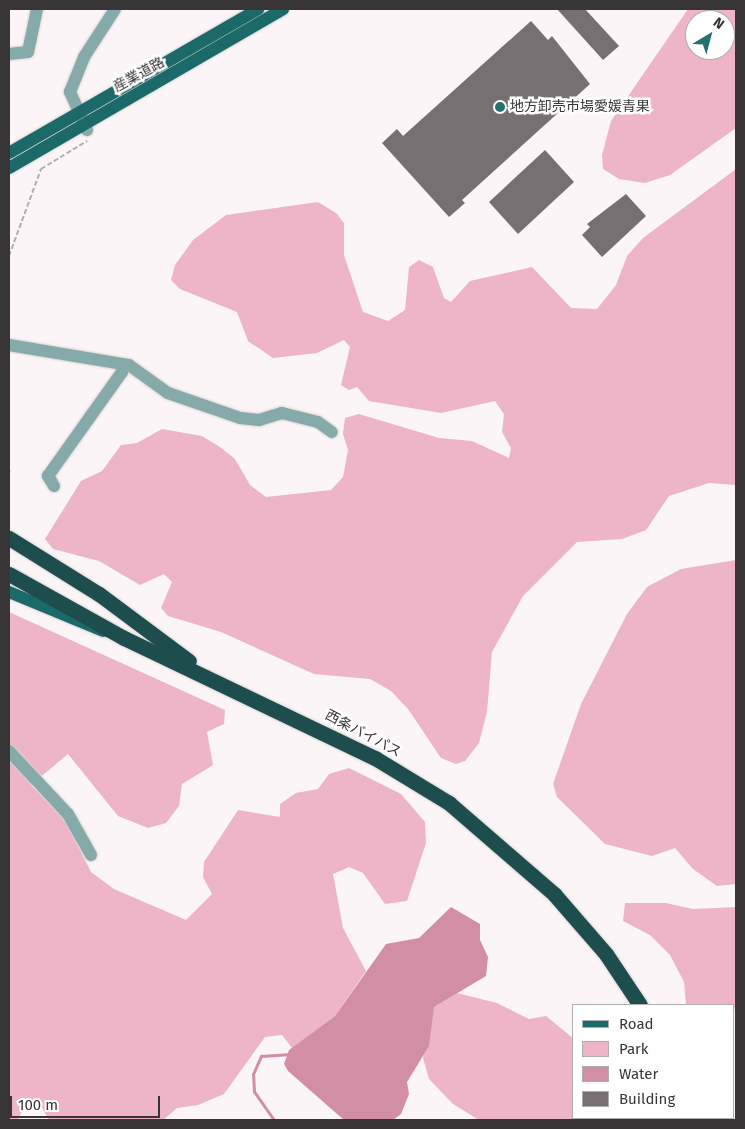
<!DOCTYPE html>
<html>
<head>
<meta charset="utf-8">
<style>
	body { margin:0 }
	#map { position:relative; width:745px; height:1129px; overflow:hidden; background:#fbf5f7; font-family:"Fira Sans","Noto Sans JP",sans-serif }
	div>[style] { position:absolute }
	.green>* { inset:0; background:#edb5c7 }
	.water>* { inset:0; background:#d18ea5 }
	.stream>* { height:3px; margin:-1.5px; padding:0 1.5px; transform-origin:1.5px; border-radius:1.5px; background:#d18ea5 }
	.building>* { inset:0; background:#767072 }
	.path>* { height:2px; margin-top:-1px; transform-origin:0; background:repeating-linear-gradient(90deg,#b3aeb0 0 5px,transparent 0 7.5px) }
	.roads { filter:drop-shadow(0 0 1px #d8d2d4) drop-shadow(0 0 1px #d8d2d4) }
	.minor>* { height:12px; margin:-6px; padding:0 6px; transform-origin:6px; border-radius:6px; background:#86aaa9 }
	.major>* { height:12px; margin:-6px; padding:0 6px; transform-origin:6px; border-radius:6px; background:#1b6969 }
	.highway>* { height:15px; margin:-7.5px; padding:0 7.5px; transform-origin:7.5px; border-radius:7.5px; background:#1d4d4d }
	.dots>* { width:14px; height:14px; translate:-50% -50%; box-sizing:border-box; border:2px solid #fff; border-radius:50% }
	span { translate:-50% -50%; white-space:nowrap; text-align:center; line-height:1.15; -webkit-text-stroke:5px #fff; paint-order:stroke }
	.street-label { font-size:14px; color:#383536 }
	.poi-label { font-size:14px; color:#383536 }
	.left { translate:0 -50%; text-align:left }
	.frame { position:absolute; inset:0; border:10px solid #383536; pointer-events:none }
	.legend { position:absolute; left:572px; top:1004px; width:162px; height:115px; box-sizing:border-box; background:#fff; border:1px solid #afaeaf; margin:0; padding:6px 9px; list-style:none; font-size:15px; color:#383536 }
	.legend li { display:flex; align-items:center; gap:10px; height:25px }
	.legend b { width:25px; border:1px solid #afaeaf }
	.north { position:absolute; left:685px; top:10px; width:50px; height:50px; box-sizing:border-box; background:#fff; border:1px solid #afaeaf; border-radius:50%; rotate:37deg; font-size:14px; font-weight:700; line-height:20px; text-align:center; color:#383536 }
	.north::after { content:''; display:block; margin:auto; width:18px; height:22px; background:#267170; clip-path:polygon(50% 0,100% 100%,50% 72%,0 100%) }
	.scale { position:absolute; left:10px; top:1096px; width:150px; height:22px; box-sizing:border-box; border:2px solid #383536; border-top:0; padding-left:6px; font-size:15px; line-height:18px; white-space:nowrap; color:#383536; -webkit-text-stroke:4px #fff; paint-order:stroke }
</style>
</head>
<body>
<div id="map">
	<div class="green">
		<i style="clip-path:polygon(evenodd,688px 9px,736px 9px,736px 128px,670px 175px,645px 183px,619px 179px,603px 169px,602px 155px,611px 121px,688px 9px,695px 20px,725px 20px,725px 50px,695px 50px,695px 20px)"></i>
		<i style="clip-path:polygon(736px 169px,736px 485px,709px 483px,669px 496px,646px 530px,622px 539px,577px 542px,523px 596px,492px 652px,487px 712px,479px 743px,465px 761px,456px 764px,441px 758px,408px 709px,391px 691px,370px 679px,314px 674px,221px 632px,168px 616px,161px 608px,172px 582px,164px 574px,140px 585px,99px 561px,53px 549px,45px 539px,81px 481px,102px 471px,121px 445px,137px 443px,162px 429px,202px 436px,220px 447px,235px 459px,250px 485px,266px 497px,331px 490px,343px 477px,348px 450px,343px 434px,345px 418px,359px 414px,439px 438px,472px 441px,509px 458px,511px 448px,502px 432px,504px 414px,495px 401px,441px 413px,369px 401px,357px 387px,349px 390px,341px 385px,350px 347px,344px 340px,317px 353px,273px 358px,248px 341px,237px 312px,180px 289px,171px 280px,175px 265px,193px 240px,226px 215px,318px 202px,336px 213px,344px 223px,344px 255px,363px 312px,388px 321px,405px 310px,409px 267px,419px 260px,433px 267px,444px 298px,451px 302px,470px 281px,532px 267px,571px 308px,597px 309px,616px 285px,627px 256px,643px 238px)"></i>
		<i style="clip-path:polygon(736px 560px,736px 884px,717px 886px,693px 869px,675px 848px,652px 856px,605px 844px,557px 797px,553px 784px,581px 704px,627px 614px,647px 587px,681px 569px)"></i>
		<i style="clip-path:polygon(9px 612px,225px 710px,224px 724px,207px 732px,213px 765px,182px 784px,179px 806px,166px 823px,148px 828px,118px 816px,68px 754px,31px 785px,65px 819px,91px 872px,114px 889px,186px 920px,212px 894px,203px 877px,204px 862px,238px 810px,280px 817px,280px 804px,296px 793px,318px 789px,329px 774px,349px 768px,401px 794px,425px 822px,426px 843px,407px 901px,385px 904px,363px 873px,349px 867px,333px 874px,343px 928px,366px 971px,335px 1016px,292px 1048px,282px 1035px,265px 1037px,224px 1094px,198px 1105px,177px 1108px,163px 1120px,49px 1120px,41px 1106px,32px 1102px,26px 1102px,18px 1120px,9px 1120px)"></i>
		<i style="clip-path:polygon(625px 903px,666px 903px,693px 909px,736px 907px,736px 1019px,734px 1005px,686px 1005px,684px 982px,670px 955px,650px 935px,623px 921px)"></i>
		<i style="clip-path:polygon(457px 993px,497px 1003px,529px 1019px,546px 1016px,574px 1039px,574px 1118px,679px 1120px,479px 1120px,453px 1104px,429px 1079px,423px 1058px,434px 1007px)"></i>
	</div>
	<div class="water">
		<i style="clip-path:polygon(451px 907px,480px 924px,480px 940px,488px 957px,486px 976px,434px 1007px,429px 1046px,407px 1082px,409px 1094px,401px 1114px,393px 1120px,344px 1120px,288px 1071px,284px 1064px,289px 1050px,335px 1016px,386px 944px,419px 938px)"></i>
	</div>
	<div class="stream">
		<i style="left:274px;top:1120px;width:35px;rotate:-125deg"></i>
		<i style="left:254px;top:1091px;width:17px;rotate:-93deg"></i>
		<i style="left:253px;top:1074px;width:20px;rotate:-66deg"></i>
		<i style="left:261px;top:1056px;width:26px;rotate:-4deg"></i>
	</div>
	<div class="building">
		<i style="clip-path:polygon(557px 9px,585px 9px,619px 46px,603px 60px)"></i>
		<i style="clip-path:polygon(531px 21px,548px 40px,552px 36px,590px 84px,462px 200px,465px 203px,449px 217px,382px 143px,397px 129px,403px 136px)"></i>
		<i style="clip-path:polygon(545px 150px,574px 182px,518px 234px,489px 202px)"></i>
		<i style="clip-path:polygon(626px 194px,646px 216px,602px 257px,582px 235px,590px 227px,587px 224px)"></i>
	</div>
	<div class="path">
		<i style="left:9px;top:256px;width:93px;rotate:-69.8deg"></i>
		<i style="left:41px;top:169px;width:54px;rotate:-31.3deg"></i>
		<i style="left:9px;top:470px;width:2px;rotate:63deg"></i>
	</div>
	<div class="roads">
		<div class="minor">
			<i style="left:9px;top:54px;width:19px;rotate:-6deg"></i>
			<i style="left:28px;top:52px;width:44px;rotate:-78.2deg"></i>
			<i style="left:87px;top:130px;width:42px;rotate:-114.1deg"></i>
			<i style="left:70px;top:92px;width:38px;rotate:-68deg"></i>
			<i style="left:84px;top:57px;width:57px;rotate:-57.1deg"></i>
			<i style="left:9px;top:345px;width:122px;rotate:9.5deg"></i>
			<i style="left:129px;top:365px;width:48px;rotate:35.7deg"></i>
			<i style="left:168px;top:393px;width:76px;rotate:19.1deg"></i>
			<i style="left:240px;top:418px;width:19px;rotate:6deg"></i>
			<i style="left:259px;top:420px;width:24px;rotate:-17deg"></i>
			<i style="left:282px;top:413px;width:37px;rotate:14deg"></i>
			<i style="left:318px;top:422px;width:17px;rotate:36deg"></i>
			<i style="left:54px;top:486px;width:12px;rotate:-121deg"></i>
			<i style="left:48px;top:476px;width:128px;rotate:-54.6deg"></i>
			<i style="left:122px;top:372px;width:8px;rotate:-90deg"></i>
			<i style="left:9px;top:751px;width:86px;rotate:46.9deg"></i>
			<i style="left:68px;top:814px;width:47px;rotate:60.7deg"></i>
		</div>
		<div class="major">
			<i style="left:9px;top:153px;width:288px;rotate:-30deg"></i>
			<i style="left:9px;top:168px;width:317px;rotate:-30.1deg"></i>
			<i style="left:9px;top:592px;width:102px;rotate:22.5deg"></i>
		</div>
		<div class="highway">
			<i style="left:9px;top:538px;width:106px;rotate:31.9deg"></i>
			<i style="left:99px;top:594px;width:112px;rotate:36.7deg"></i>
			<i style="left:9px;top:574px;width:132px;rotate:29.1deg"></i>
			<i style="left:124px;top:638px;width:278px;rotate:25.6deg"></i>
			<i style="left:375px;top:758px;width:87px;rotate:31.3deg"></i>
			<i style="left:449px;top:803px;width:139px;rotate:40.9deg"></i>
			<i style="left:554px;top:894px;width:79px;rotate:49.1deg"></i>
			<i style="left:606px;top:954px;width:61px;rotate:56.3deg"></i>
			<i style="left:695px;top:1118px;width:2px;rotate:63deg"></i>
		</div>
	</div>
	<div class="dots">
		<i style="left:500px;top:107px;background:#267170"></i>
	</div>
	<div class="street-label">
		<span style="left:139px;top:75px;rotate:-29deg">産業道路</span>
		<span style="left:363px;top:734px;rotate:28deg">西条バイパス</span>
	</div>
	<div class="poi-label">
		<span class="left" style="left:510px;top:107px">地方卸売市場愛媛青果</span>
	</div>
	<div class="frame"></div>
	<ul class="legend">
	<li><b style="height:6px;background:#1b6969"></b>Road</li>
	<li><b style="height:14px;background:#edb5c7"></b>Park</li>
	<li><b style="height:14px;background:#d18ea5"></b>Water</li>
	<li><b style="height:14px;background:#767072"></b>Building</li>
	</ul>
	<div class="north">N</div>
	<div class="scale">100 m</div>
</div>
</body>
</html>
